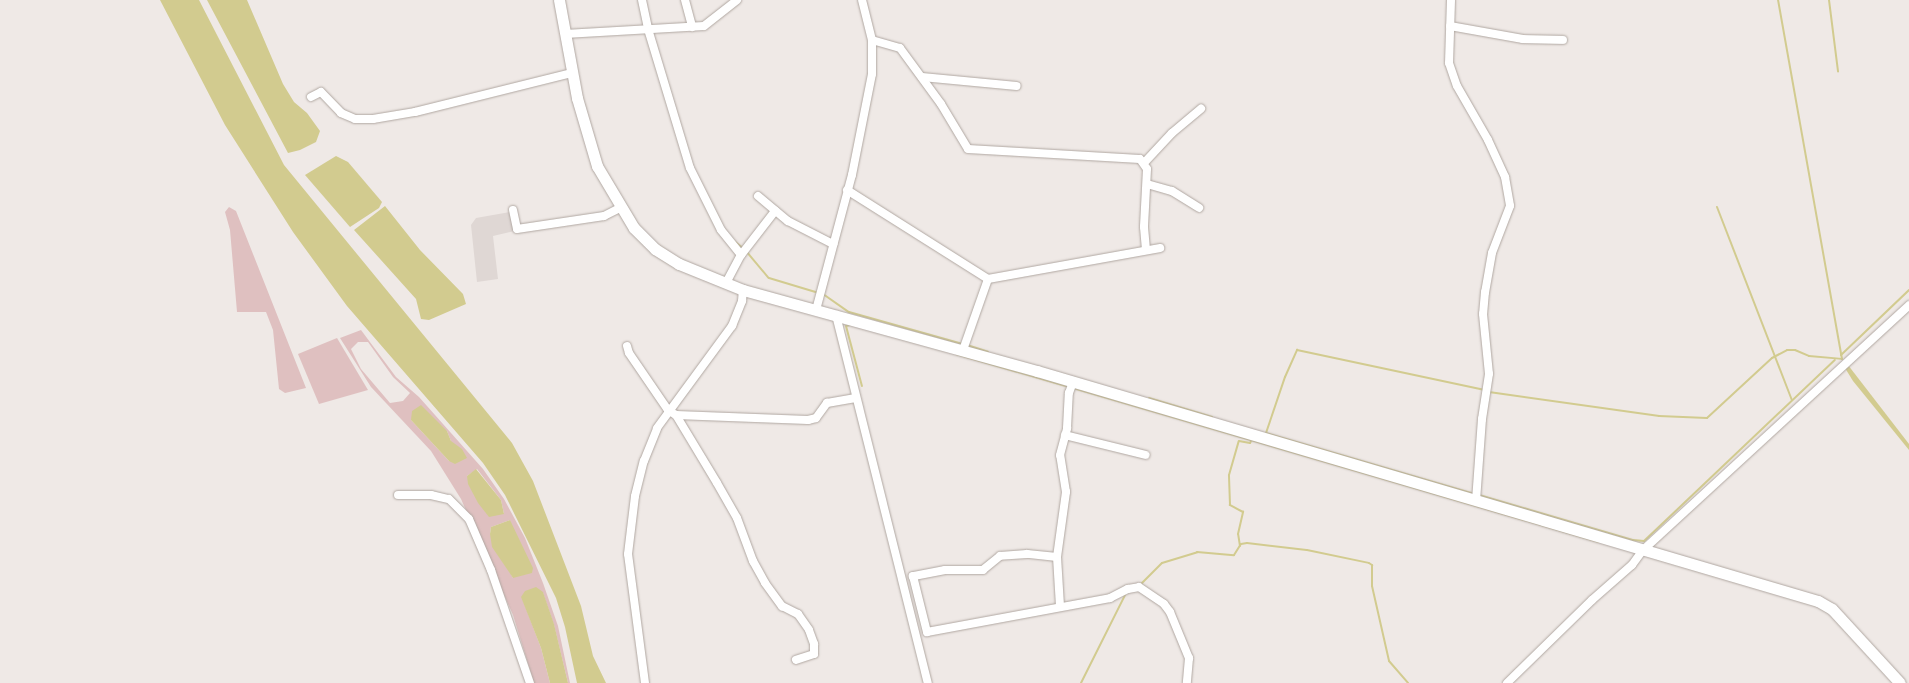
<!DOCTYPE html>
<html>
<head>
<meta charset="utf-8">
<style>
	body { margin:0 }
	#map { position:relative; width:1909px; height:683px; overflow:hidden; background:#efe9e6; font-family:Helvetica,sans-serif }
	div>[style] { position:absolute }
	.built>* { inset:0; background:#dfd7d4 }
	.green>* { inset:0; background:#dfc0c0 }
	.water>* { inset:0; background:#d2cb8f }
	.stream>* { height:2px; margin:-1px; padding:0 1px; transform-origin:1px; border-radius:1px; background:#d2cb8f }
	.roads { filter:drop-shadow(0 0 1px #b0a7a1) drop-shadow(0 0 1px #b0a7a1) }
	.street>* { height:8px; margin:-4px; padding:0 4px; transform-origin:4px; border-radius:4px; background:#fff }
	.secondary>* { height:11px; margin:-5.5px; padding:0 5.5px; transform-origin:5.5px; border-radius:5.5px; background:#fff }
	span { translate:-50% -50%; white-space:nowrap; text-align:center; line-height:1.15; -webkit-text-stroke:3.5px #fbf8f7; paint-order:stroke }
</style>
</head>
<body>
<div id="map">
	<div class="built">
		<i style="clip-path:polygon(510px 212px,514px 231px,493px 236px,498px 279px,477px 282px,471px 225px,476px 218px)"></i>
	</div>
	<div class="green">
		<i style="clip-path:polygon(229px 207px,236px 211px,306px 388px,285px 393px,279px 389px,273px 330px,266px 312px,237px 312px,230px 230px,225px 212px)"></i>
		<i style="clip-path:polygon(evenodd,361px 330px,396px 377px,419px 397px,483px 469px,504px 499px,525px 538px,543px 583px,558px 626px,570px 683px,568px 683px,554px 625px,543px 593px,522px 598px,541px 648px,550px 683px,534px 683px,513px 615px,461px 499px,431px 451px,371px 387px,340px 338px,361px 330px,358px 342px,368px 342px,393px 377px,410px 393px,403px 401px,390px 403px,361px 369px,351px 349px,358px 342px,361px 330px,411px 420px,447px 431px,451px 441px,449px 461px,411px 420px,361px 330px,477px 469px,501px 500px,504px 514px,467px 476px,477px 469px,361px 330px,510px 520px,513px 578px,490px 534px,491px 527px,510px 520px)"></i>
		<i style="clip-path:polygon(337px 338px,368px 390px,319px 404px,298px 354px)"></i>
	</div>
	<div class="water">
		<i style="clip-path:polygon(160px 0,199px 0,284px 165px,512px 443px,533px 481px,581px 606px,593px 656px,606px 683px,577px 683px,565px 627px,556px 598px,505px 495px,483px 463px,347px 306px,293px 232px,225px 125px)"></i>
		<i style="clip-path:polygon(207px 0,247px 0,283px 84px,294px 102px,307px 113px,320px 131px,316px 142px,300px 150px,288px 153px)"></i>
		<i style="clip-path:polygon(336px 156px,348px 162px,382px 202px,379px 208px,350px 227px,305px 175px)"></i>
		<i style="clip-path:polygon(385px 206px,420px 250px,463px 294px,466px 304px,429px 320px,421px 319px,416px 299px,354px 230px)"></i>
		<i style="clip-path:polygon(1848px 365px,1909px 444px,1909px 450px,1853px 381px,1845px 368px)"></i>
		<i style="clip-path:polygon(421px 405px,447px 431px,451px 441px,462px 449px,467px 458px,455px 464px,449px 461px,411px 420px,412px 411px)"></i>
		<i style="clip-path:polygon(476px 469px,501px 500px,504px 514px,489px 517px,478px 503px,468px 484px,467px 476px)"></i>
		<i style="clip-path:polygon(510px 520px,533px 568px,532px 573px,513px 578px,492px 547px,490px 534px,491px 527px)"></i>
		<i style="clip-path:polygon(536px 587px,543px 592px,554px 624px,568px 683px,550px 683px,541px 648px,521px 597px,525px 591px)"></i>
	</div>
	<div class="stream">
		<i style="left:1829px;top:0;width:72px;rotate:82.8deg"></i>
		<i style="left:1717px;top:207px;width:207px;rotate:68.8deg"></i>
		<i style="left:734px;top:241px;width:11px;rotate:38deg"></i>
		<i style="left:746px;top:251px;width:35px;rotate:50deg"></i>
		<i style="left:769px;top:278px;width:52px;rotate:16.7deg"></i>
		<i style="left:823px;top:294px;width:32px;rotate:35deg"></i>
		<i style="left:849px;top:312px;width:118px;rotate:15.7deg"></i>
		<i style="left:850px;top:325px;width:4px;rotate:166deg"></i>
		<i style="left:846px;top:326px;width:62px;rotate:75.1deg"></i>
		<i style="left:967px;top:345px;width:22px;rotate:18deg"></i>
		<i style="left:956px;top:354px;width:118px;rotate:16.3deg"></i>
		<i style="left:1841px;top:355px;width:94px;rotate:-43.7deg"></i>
		<i style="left:1073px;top:388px;width:548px;rotate:16.32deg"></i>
		<i style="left:1489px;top:392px;width:172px;rotate:8deg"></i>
		<i style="left:1659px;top:416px;width:48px;rotate:2.4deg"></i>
		<i style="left:1707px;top:418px;width:88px;rotate:-42.7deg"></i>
		<i style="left:1772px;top:358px;width:17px;rotate:-28deg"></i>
		<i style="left:1787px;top:350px;width:8px"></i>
		<i style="left:1795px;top:350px;width:15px;rotate:23deg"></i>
		<i style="left:1809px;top:356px;width:33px;rotate:5deg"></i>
		<i style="left:1842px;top:359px;width:365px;rotate:-100.1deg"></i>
		<i style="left:1149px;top:398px;width:66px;rotate:16.8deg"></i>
		<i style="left:1266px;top:433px;width:218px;rotate:16.3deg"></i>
		<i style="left:1266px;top:433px;width:59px;rotate:-71.3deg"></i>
		<i style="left:1285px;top:377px;width:30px;rotate:-66deg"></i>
		<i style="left:1297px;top:350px;width:192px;rotate:12deg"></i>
		<i style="left:1479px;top:495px;width:160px;rotate:16.3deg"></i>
		<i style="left:1633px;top:540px;width:11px;rotate:5deg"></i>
		<i style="left:1644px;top:541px;width:263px;rotate:-43.5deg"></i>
		<i style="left:1240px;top:546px;width:12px;rotate:-99deg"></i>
		<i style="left:1238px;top:534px;width:23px;rotate:-77deg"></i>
		<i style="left:1243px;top:512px;width:15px;rotate:-152deg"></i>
		<i style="left:1230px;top:505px;width:30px;rotate:-92deg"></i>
		<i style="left:1229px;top:475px;width:35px;rotate:-74deg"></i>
		<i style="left:1239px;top:441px;width:11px;rotate:10deg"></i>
		<i style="left:1250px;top:443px;width:2px;rotate:-63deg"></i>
		<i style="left:1140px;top:585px;width:31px;rotate:-45deg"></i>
		<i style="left:1162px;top:563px;width:37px;rotate:-17deg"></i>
		<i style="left:1197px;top:552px;width:37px;rotate:5deg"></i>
		<i style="left:1234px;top:555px;width:13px;rotate:-58deg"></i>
		<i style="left:1241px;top:544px;width:6px;rotate:-9deg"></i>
		<i style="left:1247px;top:543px;width:60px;rotate:6.7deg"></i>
		<i style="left:1307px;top:550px;width:63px;rotate:11.8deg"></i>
		<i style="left:1369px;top:563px;width:4px;rotate:34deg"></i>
		<i style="left:1372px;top:565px;width:21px;rotate:90deg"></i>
		<i style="left:1372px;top:586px;width:77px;rotate:77.2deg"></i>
		<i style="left:1389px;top:661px;width:29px;rotate:49deg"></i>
		<i style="left:1081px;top:683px;width:98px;rotate:-63.4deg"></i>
	</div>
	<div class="roads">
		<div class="street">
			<i style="left:642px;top:0;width:30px;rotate:78deg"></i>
			<i style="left:648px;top:29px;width:145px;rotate:73.2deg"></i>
			<i style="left:690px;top:168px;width:69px;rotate:63.4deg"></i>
			<i style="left:721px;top:230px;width:32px;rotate:51deg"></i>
			<i style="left:685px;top:0;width:28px;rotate:75deg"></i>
			<i style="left:1451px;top:0;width:63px;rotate:91.8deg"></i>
			<i style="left:1449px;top:63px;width:24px;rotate:71deg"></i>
			<i style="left:1457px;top:86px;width:62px;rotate:60.1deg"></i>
			<i style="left:1488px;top:140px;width:41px;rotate:65.3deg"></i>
			<i style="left:1505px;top:177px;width:29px;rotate:80deg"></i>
			<i style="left:1510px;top:206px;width:50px;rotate:111deg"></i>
			<i style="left:1492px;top:253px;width:40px;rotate:100deg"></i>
			<i style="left:1485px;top:292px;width:22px;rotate:95deg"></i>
			<i style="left:1483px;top:314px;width:60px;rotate:84.3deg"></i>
			<i style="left:1489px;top:374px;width:46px;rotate:98.8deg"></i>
			<i style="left:1482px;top:419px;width:81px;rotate:94.2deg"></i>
			<i style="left:1450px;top:26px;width:74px;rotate:10.1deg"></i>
			<i style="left:1523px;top:39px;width:40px;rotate:1.4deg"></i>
			<i style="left:565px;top:34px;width:139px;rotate:-3.3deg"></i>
			<i style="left:704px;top:26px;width:42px;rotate:-38.2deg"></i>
			<i style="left:872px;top:40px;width:29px;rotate:16deg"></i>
			<i style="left:900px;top:48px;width:69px;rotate:53.8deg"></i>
			<i style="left:941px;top:104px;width:52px;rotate:59deg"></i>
			<i style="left:968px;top:149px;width:172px;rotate:3.3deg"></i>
			<i style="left:1140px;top:159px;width:12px;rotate:55deg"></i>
			<i style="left:1147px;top:169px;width:58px;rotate:93deg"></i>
			<i style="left:1144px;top:227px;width:23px;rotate:85deg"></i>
			<i style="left:922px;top:77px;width:95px;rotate:5.4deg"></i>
			<i style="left:311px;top:97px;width:11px;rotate:-27deg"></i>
			<i style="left:321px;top:92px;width:29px;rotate:46deg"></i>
			<i style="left:341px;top:113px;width:15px;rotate:23deg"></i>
			<i style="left:355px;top:119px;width:18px"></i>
			<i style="left:373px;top:119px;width:43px;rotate:-9.5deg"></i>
			<i style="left:415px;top:112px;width:162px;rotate:-14deg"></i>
			<i style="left:1144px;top:163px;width:41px;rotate:-47deg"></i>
			<i style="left:1172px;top:133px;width:38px;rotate:-40deg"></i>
			<i style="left:1147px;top:184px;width:26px;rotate:16deg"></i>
			<i style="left:1172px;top:191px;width:32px;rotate:32deg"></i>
			<i style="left:847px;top:190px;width:167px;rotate:32.3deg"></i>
			<i style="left:988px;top:279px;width:175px;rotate:-10.2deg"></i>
			<i style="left:758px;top:196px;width:39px;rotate:40deg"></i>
			<i style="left:788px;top:221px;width:51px;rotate:27.1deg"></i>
			<i style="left:513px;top:210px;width:19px;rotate:78deg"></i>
			<i style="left:517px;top:229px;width:88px;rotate:-8.5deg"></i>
			<i style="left:604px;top:216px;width:18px;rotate:-27deg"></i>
			<i style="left:726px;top:283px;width:32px;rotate:-62deg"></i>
			<i style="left:741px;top:255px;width:56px;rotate:-52.3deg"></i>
			<i style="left:816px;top:310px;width:140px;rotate:-75.1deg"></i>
			<i style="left:852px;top:175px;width:103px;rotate:-78.8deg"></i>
			<i style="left:872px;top:74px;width:34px;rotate:-90deg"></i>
			<i style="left:872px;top:40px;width:41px;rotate:-104deg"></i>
			<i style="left:836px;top:315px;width:379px;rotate:76deg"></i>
			<i style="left:627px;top:346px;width:7px;rotate:74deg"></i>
			<i style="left:629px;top:353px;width:69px;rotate:55.6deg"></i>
			<i style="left:668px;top:410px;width:9px;rotate:32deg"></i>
			<i style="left:676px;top:415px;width:79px;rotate:58.9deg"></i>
			<i style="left:717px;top:483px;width:40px;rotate:60.3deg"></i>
			<i style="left:737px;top:518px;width:46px;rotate:69.6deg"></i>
			<i style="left:753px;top:561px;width:25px;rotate:61deg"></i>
			<i style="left:765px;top:583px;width:29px;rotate:54deg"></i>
			<i style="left:782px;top:606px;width:18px;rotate:27deg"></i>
			<i style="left:798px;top:614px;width:19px;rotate:55deg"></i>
			<i style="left:809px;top:630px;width:15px;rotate:70deg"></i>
			<i style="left:814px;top:644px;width:10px;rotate:90deg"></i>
			<i style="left:814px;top:654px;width:19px;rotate:162deg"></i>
			<i style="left:963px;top:350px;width:75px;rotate:-70.6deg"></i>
			<i style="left:676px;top:415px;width:132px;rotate:2.2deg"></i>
			<i style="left:808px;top:420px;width:8px;rotate:-14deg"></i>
			<i style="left:816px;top:418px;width:19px;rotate:-54deg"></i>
			<i style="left:827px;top:403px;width:29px;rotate:-10deg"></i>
			<i style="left:1065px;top:435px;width:83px;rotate:13.9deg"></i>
			<i style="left:398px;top:495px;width:33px"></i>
			<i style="left:431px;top:495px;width:18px;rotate:13deg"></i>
			<i style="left:449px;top:499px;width:28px;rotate:45deg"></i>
			<i style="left:469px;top:519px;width:56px;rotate:66.7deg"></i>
			<i style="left:491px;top:570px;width:120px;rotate:71deg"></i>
			<i style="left:1057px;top:557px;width:30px;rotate:-174deg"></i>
			<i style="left:1027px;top:554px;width:27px;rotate:176deg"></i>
			<i style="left:1000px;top:556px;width:22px;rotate:141deg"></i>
			<i style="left:983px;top:570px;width:38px;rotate:180deg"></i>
			<i style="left:945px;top:570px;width:33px;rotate:169deg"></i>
			<i style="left:913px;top:576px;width:58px;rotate:76deg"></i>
			<i style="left:927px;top:632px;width:186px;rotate:-10.5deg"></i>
			<i style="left:1110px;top:598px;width:20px;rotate:-27deg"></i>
			<i style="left:1128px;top:589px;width:11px;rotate:-10deg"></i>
			<i style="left:1139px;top:587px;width:30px;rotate:34deg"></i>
			<i style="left:1164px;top:604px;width:10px;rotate:53deg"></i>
			<i style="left:1170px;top:612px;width:50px;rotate:67.6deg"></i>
			<i style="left:1189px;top:658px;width:25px;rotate:95deg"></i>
			<i style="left:1060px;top:606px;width:49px;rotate:-93.5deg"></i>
			<i style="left:1057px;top:557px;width:66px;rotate:-82.1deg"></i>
			<i style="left:1066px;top:492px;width:37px;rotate:-99deg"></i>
			<i style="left:1060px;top:455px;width:28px;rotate:-75deg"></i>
			<i style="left:1067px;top:428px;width:35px;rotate:-87deg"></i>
			<i style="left:1069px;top:393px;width:12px;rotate:-70deg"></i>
			<i style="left:645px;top:683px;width:130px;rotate:-97.5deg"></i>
			<i style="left:628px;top:554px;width:58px;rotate:-83.1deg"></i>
			<i style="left:635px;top:496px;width:36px;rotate:-76deg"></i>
			<i style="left:644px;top:461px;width:35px;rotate:-68deg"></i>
			<i style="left:657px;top:428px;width:127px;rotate:-53.7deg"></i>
			<i style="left:732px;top:326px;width:27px;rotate:-68deg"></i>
			<i style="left:742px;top:301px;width:11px;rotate:-85deg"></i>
			<i style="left:1507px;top:683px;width:119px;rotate:-44.3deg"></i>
			<i style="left:1592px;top:600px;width:53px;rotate:-41.2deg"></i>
			<i style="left:1632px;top:565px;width:19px;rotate:-54deg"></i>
			<i style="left:1643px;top:550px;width:362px;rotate:-42.6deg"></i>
		</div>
		<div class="secondary">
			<i style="left:559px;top:0;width:100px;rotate:79.6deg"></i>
			<i style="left:577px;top:98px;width:71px;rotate:73.6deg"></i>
			<i style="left:597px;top:166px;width:72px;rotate:59.2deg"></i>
			<i style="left:634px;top:228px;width:30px;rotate:45deg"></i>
			<i style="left:655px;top:249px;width:28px;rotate:32deg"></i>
			<i style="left:679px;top:264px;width:69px;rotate:22.1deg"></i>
			<i style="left:743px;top:290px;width:305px;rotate:15.4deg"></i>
			<i style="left:1037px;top:371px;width:814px;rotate:16.41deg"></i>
			<i style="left:1818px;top:601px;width:16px;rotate:30deg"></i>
			<i style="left:1832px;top:609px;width:100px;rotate:47.4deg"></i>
		</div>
	</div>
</div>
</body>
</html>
